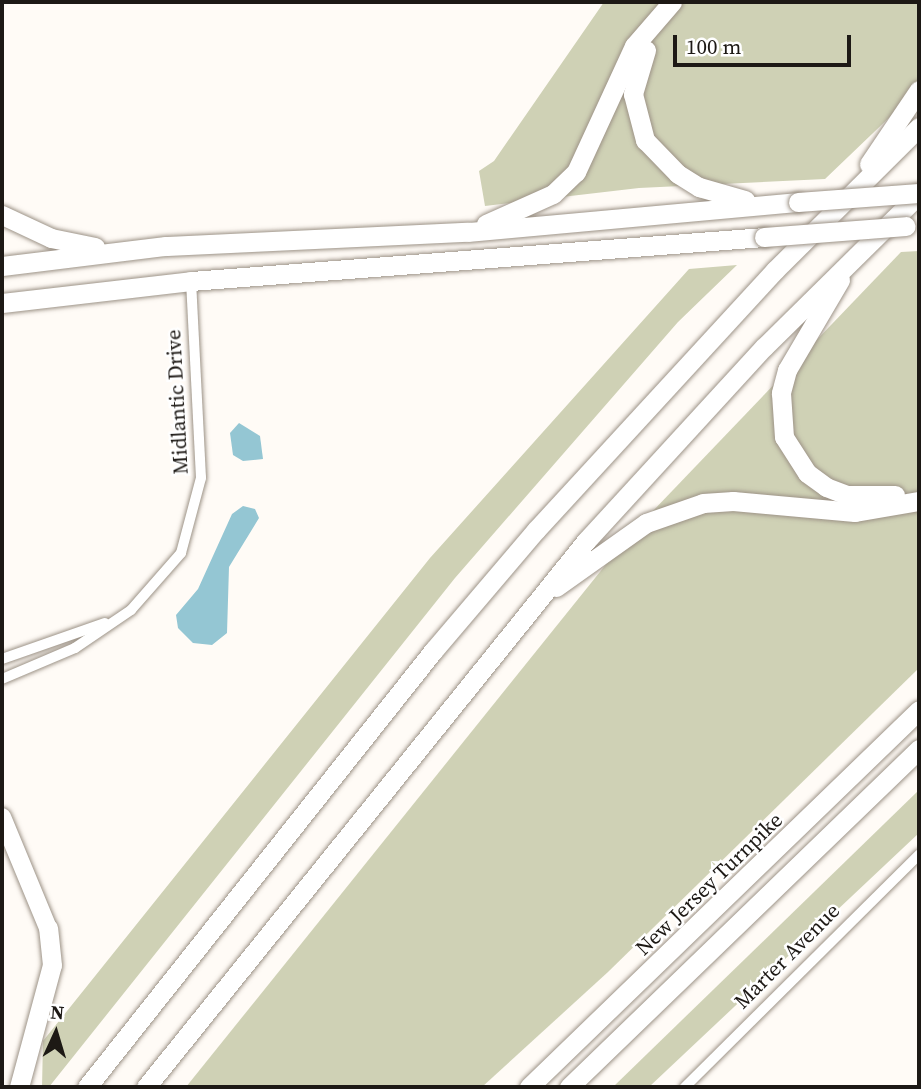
<!DOCTYPE html>
<html>
<head>
<meta charset="utf-8">
<style>
	body { margin:0 }
	#map { position:relative; width:921px; height:1089px; overflow:hidden; background:#fffbf6; font-family:"Source Serif 4",serif }
	div>[style] { position:absolute }
	.green>* { inset:0; background:#cfd1b5 }
	.water>* { inset:0; background:#94c6d3 }
	.roads { filter:drop-shadow(0 0 2px #9d9387) drop-shadow(0 0 2px #9d9387) }
	.street>* { height:10px; margin:-5px; padding:0 5px; transform-origin:5px; border-radius:5px; background:#fff }
	.primary>* { height:18px; margin:-9px; padding:0 9px; transform-origin:9px; border-radius:9px; background:#fff }
	.highway>* { height:19px; margin:-9.5px; padding:0 9.5px; transform-origin:9.5px; border-radius:9.5px; background:#fff }
	.bridges { filter:drop-shadow(0 0 2px #9d9387) drop-shadow(0 0 2px #9d9387) }
	.highway-bridge>* { height:19px; margin:-9.5px; padding:0 9.5px; transform-origin:9.5px; border-radius:9.5px; background:#fff }
	span { translate:-50% -50%; white-space:nowrap; text-align:center; line-height:1.15; -webkit-text-stroke:5px #fff; paint-order:stroke }
	.street-label { font-size:21px; color:#1d1915 }
	.frame { position:absolute; inset:0; border:4px solid #1d1915; pointer-events:none }
	.north { position:absolute; left:21px; top:998px; width:70px; height:70px; -webkit-text-stroke:5px #fff; paint-order:stroke; rotate:4deg; font-size:19px; font-weight:700; line-height:28px; text-align:center; color:#1d1915 }
	.north::after { content:''; display:block; margin:auto; width:24px; height:32px; background:#1d1915; clip-path:polygon(50% 0,100% 100%,50% 72%,0 100%) }
	.scale { position:absolute; left:673px; top:35px; width:178px; height:32px; box-sizing:border-box; border:4px solid #1d1915; border-top:0; padding-left:9px; font-size:21px; line-height:24px; white-space:nowrap; color:#1d1915; -webkit-text-stroke:5px #fff; paint-order:stroke }
</style>
</head>
<body>
<div id="map">
	<div class="green">
		<i style="clip-path:polygon(604px 2px,919px 2px,919px 89px,825px 179px,639px 188px,485px 206px,479px 171px,494px 161px)"></i>
		<i style="clip-path:polygon(919px 251px,919px 668px,608px 972px,482px 1087px,186px 1087px,628px 537px,901px 252px)"></i>
		<i style="clip-path:polygon(737px 265px,678px 322px,455px 578px,49px 1087px,42px 1087px,43px 1041px,430px 558px,689px 269px)"></i>
		<i style="clip-path:polygon(919px 790px,919px 833px,649px 1087px,613px 1087px)"></i>
	</div>
	<div class="water">
		<i style="clip-path:polygon(239px 423px,260px 436px,263px 459px,243px 461px,233px 455px,230px 433px)"></i>
		<i style="clip-path:polygon(243px 506px,255px 509px,259px 518px,229px 567px,227px 633px,212px 645px,193px 643px,178px 628px,176px 615px,198px 589px,232px 514px)"></i>
	</div>
	<div class="roads">
		<div class="street">
			<i style="left:2px;top:659px;width:109px;rotate:-19.3deg"></i>
			<i style="left:2px;top:679px;width:79px;rotate:-23deg"></i>
			<i style="left:75px;top:648px;width:68px;rotate:-34.2deg"></i>
			<i style="left:131px;top:610px;width:76px;rotate:-48.7deg"></i>
			<i style="left:181px;top:553px;width:78px;rotate:-75.1deg"></i>
			<i style="left:201px;top:478px;width:197px;rotate:-92.9deg"></i>
			<i style="left:685px;top:1087px;width:330px;rotate:-44.8deg"></i>
		</div>
		<div class="primary">
			<i style="left:2px;top:817px;width:120px;rotate:67.5deg"></i>
		</div>
		<div class="highway">
			<i style="left:646px;top:50px;width:46px;rotate:106.5deg"></i>
			<i style="left:633px;top:94px;width:48px;rotate:75.4deg"></i>
			<i style="left:645px;top:140px;width:47px;rotate:45.9deg"></i>
			<i style="left:678px;top:174px;width:25px;rotate:32deg"></i>
			<i style="left:699px;top:187px;width:48px;rotate:15.8deg"></i>
			<i style="left:869px;top:164px;width:89px;rotate:-56deg"></i>
			<i style="left:2px;top:215px;width:54px;rotate:25.1deg"></i>
			<i style="left:51px;top:238px;width:45px;rotate:11.6deg"></i>
			<i style="left:486px;top:224px;width:73px;rotate:-24.1deg"></i>
			<i style="left:553px;top:194px;width:32px;rotate:-44deg"></i>
			<i style="left:576px;top:172px;width:139px;rotate:-65.3deg"></i>
			<i style="left:634px;top:46px;width:58px;rotate:-49.2deg"></i>
			<i style="left:2px;top:266px;width:165px;rotate:-7deg"></i>
			<i style="left:166px;top:246px;width:302px;rotate:-2.7deg"></i>
			<i style="left:468px;top:232px;width:331px;rotate:-5.2deg"></i>
			<i style="left:840px;top:280px;width:104px;rotate:120.5deg"></i>
			<i style="left:787px;top:370px;width:24px;rotate:105deg"></i>
			<i style="left:781px;top:393px;width:44px;rotate:86.1deg"></i>
			<i style="left:784px;top:437px;width:43px;rotate:57.4deg"></i>
			<i style="left:807px;top:473px;width:24px;rotate:36deg"></i>
			<i style="left:826px;top:487px;width:22px;rotate:21deg"></i>
			<i style="left:847px;top:495px;width:48px"></i>
			<i style="left:2px;top:303px;width:190px;rotate:-6.6deg"></i>
			<i style="left:191px;top:281px;width:575px;rotate:-4.39deg"></i>
			<i style="left:556px;top:587px;width:110px;rotate:-35.4deg"></i>
			<i style="left:646px;top:523px;width:60px;rotate:-19.3deg"></i>
			<i style="left:703px;top:503px;width:30px;rotate:-4deg"></i>
			<i style="left:733px;top:501px;width:122px;rotate:5.2deg"></i>
			<i style="left:855px;top:512px;width:65px;rotate:-9.8deg"></i>
			<i style="left:19px;top:1087px;width:126px;rotate:-74.9deg"></i>
			<i style="left:52px;top:965px;width:37px;rotate:-96deg"></i>
			<i style="left:87px;top:1087px;width:557px;rotate:-51.57deg"></i>
			<i style="left:433px;top:651px;width:159px;rotate:-49.6deg"></i>
			<i style="left:536px;top:530px;width:353px;rotate:-47.4deg"></i>
			<i style="left:775px;top:270px;width:203px;rotate:-44.8deg"></i>
			<i style="left:146px;top:1087px;width:701px;rotate:-51.14deg"></i>
			<i style="left:586px;top:541px;width:263px;rotate:-47.5deg"></i>
			<i style="left:764px;top:347px;width:218px;rotate:-44.6deg"></i>
			<i style="left:529px;top:1087px;width:542px;rotate:-44.03deg"></i>
			<i style="left:569px;top:1087px;width:487px;rotate:-44deg"></i>
		</div>
	</div>
	<div class="bridges">
		<div class="highway-bridge">
			<i style="left:798px;top:202px;width:121px;rotate:-4.3deg"></i>
			<i style="left:764px;top:237px;width:142px;rotate:-4.4deg"></i>
		</div>
	</div>
	<div class="street-label">
		<span style="left:177px;top:402px;rotate:-93deg">Midlantic Drive</span>
		<span style="left:709px;top:884px;rotate:-44deg">New Jersey Turnpike</span>
		<span style="left:787px;top:956px;rotate:-45deg">Marter Avenue</span>
	</div>
	<div class="frame"></div>
	<div class="north">N</div>
	<div class="scale">100 m</div>
</div>
</body>
</html>
